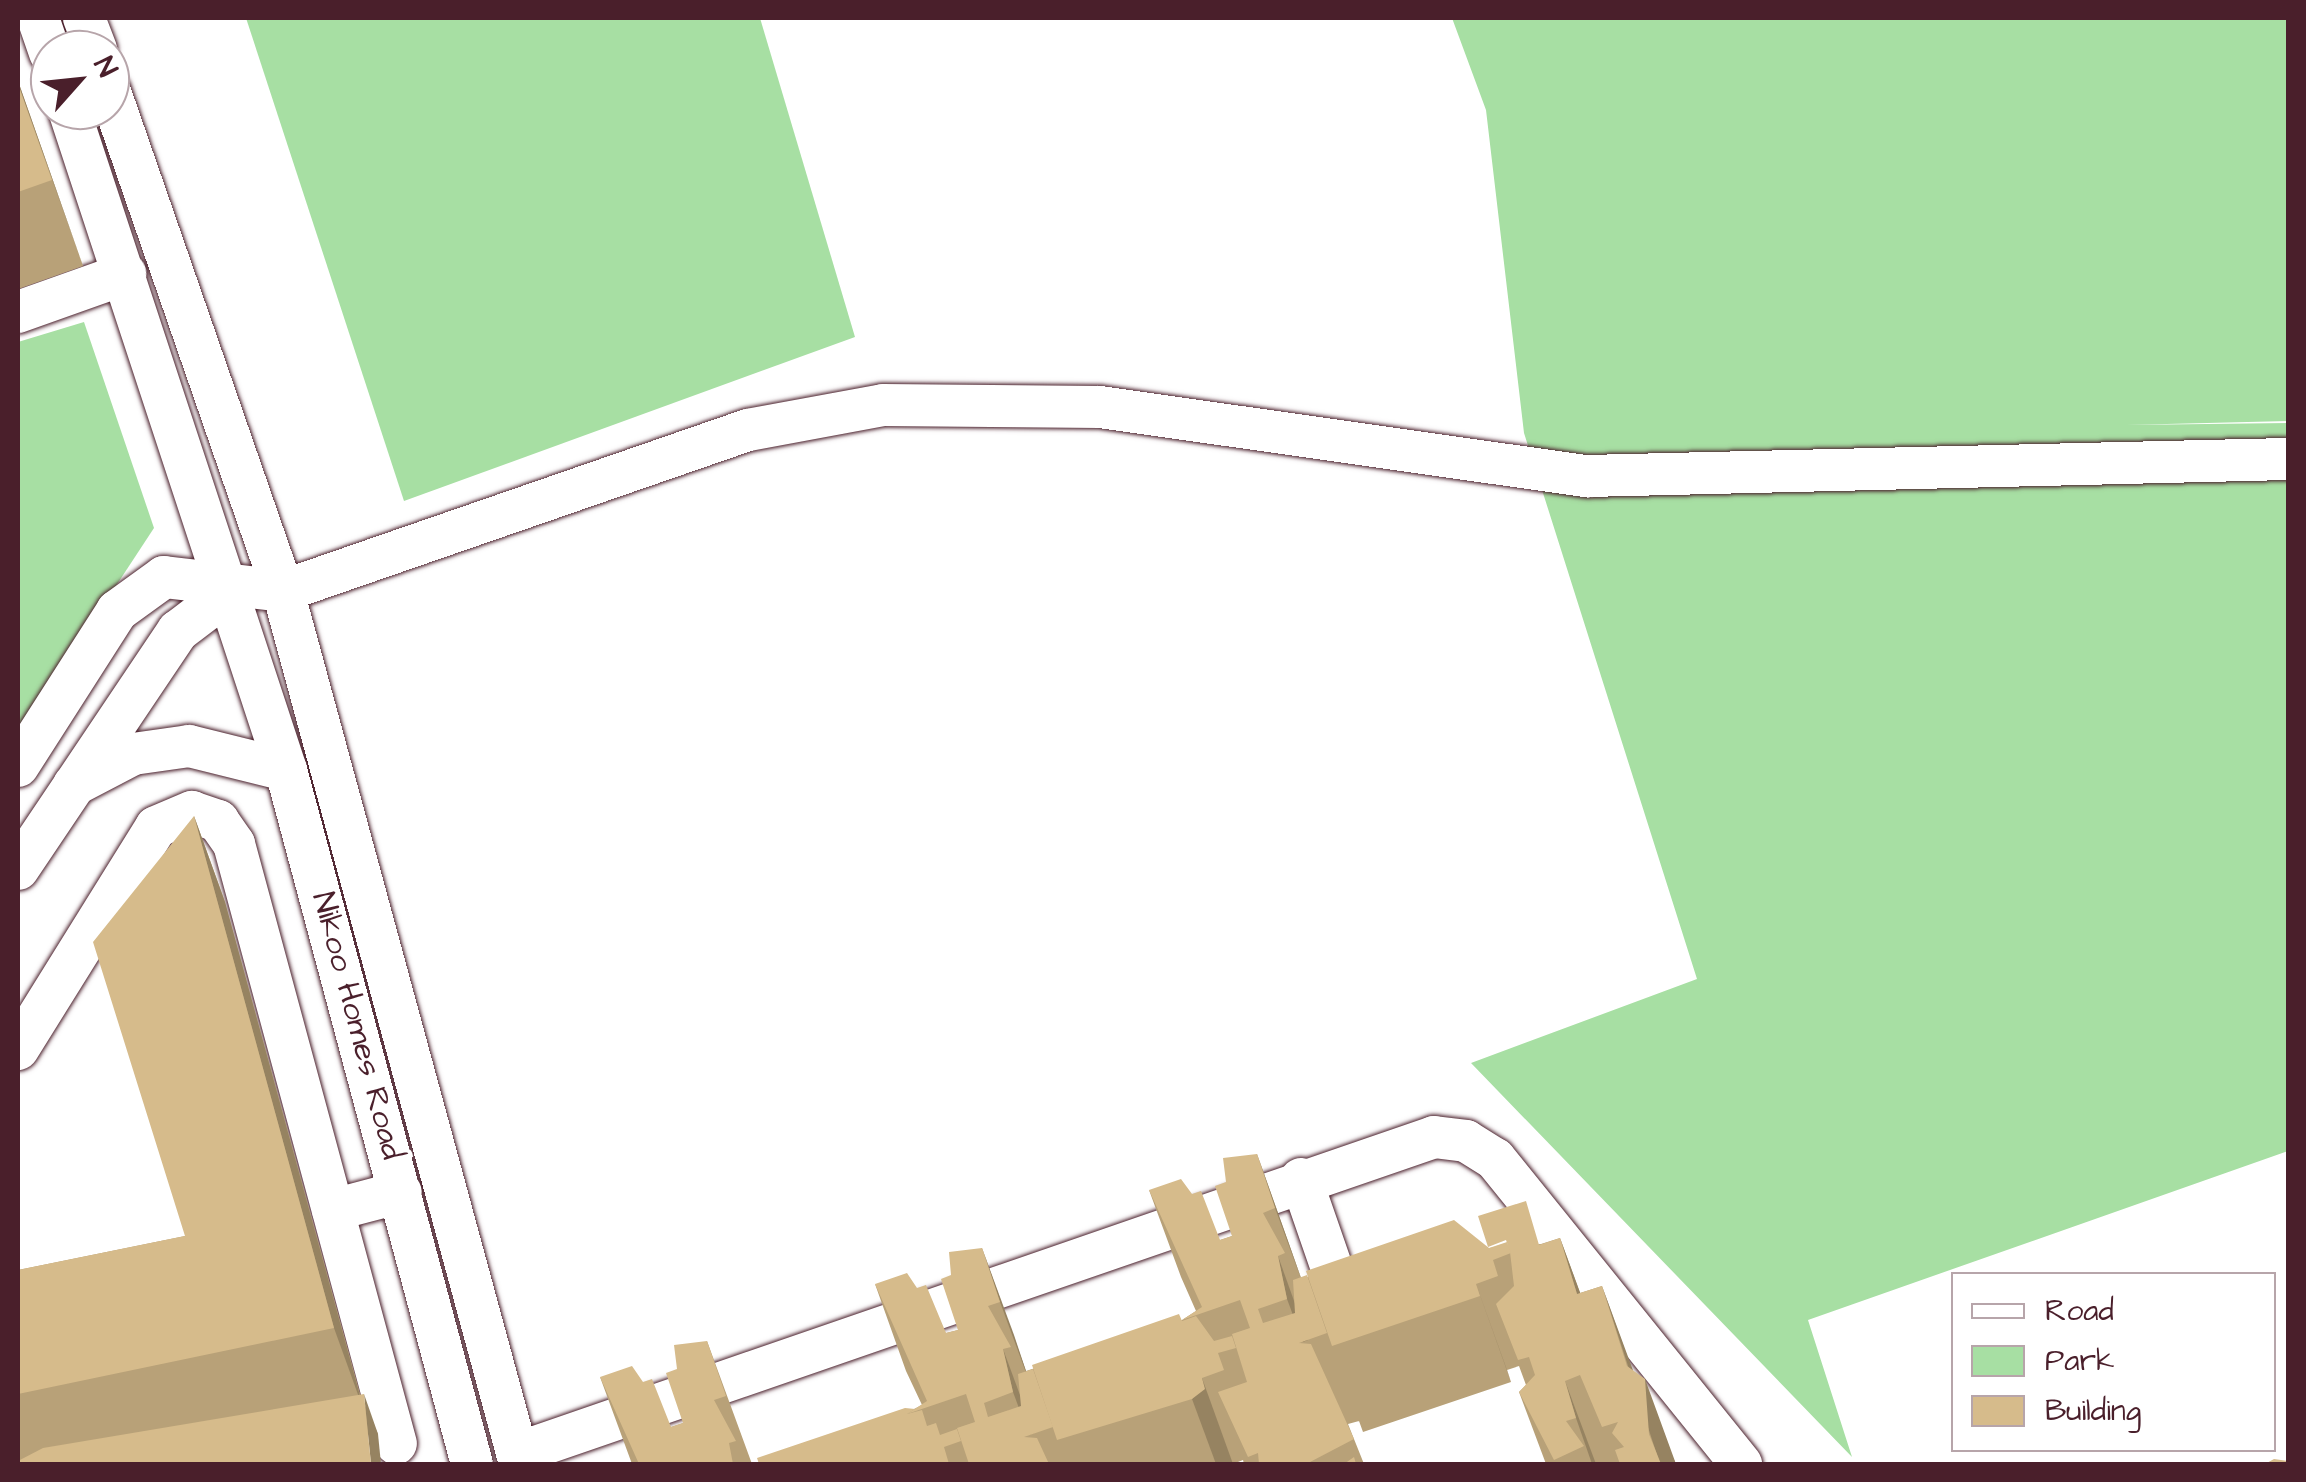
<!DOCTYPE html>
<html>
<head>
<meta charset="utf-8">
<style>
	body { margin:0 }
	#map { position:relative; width:2306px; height:1482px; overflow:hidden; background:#fff; font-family:"Architects Daughter",sans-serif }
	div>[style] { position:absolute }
	.green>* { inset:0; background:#a7dfa3 }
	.roads { filter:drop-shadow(0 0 2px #4a1f2b) drop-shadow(0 0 2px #4a1f2b) }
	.minor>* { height:42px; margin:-21px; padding:0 21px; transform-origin:21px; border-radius:21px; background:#fff }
	.wall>* { inset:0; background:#b8a178 }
	.shaded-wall>* { inset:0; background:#968361 }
	.building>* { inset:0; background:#d6bb8b }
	span { translate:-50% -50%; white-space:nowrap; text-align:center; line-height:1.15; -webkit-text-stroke:8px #fff; paint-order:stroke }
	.street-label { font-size:32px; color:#4a1f2b }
	.frame { position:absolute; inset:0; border:20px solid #4a1f2b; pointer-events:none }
	.legend { position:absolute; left:1951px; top:1272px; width:325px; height:180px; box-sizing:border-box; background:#fff; border:2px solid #b7a5aa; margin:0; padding:12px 18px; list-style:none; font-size:30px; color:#4a1f2b }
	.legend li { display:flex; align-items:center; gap:20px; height:50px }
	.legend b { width:50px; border:2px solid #b7a5aa }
	.north { position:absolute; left:30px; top:30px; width:100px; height:100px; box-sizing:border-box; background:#fff; border:2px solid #b7a5aa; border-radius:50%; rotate:63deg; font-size:28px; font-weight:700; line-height:40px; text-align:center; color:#4a1f2b }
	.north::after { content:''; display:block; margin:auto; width:35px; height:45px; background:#4a1f2b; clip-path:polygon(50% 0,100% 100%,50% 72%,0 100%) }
</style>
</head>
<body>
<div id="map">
	<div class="green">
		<i style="clip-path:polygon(246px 18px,760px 18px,855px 337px,404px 501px)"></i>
		<i style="clip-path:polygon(1452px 18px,2288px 18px,2288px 421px,2126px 425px,2288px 423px,2288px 1151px,1808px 1320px,1852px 1457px,1471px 1063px,1697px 979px,1524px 433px,1486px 110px)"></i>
		<i style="clip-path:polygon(84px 322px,154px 528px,18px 735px,18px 342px)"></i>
	</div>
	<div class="roads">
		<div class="minor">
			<i style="left:38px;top:18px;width:37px;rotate:71deg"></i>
			<i style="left:84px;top:18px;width:34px;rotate:69deg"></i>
			<i style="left:110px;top:92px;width:528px;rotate:70.88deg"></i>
			<i style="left:283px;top:591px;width:905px;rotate:74.81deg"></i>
			<i style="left:69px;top:110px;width:695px;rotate:71.8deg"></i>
			<i style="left:286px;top:770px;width:718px;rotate:75deg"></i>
			<i style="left:18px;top:312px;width:114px;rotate:-19.6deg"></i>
			<i style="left:18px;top:766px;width:184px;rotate:-57.4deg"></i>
			<i style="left:117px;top:611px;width:58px;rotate:-35.9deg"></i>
			<i style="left:164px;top:577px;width:120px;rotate:6.7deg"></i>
			<i style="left:283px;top:591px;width:492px;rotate:-19.1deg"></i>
			<i style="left:748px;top:430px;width:137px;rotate:-10.5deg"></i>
			<i style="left:883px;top:405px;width:217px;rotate:0.5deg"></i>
			<i style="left:1100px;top:407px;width:492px;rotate:8.1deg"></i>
			<i style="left:1587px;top:476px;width:701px;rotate:-1.39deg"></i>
			<i style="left:74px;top:785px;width:67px;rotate:-27.7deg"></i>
			<i style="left:133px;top:754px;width:57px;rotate:-8.1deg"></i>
			<i style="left:189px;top:746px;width:100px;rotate:13.9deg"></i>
			<i style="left:18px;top:869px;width:287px;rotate:-56.1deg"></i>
			<i style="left:178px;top:631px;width:68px;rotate:-37.2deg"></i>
			<i style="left:18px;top:1049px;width:261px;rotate:-58.1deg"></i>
			<i style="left:156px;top:827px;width:39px;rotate:-23deg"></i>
			<i style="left:192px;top:812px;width:28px;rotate:19deg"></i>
			<i style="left:218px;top:821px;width:28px;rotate:55deg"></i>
			<i style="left:234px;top:844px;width:621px;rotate:74.89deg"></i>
			<i style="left:1301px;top:1179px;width:144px;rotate:70.9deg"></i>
			<i style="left:333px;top:1210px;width:70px;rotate:-14.8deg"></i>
			<i style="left:518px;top:1453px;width:969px;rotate:-19.03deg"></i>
			<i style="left:1434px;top:1137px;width:32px;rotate:7deg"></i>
			<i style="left:1466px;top:1141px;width:34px;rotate:32deg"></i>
			<i style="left:1495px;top:1159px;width:392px;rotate:51.1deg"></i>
		</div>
	</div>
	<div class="wall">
		<i style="clip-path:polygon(18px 81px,83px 266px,18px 289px)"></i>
		<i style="clip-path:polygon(194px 816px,225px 902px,360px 1394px,378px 1434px,18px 1464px,18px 1270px,185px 1236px)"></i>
		<i style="clip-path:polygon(1257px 1154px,1301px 1278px,1489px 1248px,1541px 1244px,1560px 1238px,1580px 1293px,1602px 1286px,1632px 1370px,1676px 1464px,1613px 1464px,1612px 1462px,1607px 1464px,1546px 1464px,1519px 1392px,1526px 1385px,1519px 1366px,1507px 1370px,1511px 1382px,1363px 1432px,1355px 1410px,1359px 1421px,1348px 1424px,1364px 1464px,1244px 1464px,1243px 1460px,1233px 1464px,753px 1464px,914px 1409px,922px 1405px,906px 1371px,875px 1284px,946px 1333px,958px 1330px,951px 1275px,982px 1248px,1026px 1371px,1182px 1320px,1196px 1311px,1181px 1277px,1149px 1190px,1220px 1240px,1232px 1236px,1226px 1182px)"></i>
		<i style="clip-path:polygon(707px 1341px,752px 1464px,632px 1464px,600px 1377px,671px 1427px,683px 1423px)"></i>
	</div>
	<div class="shaded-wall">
		<i style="clip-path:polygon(18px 81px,83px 266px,18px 84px)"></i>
		<i style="clip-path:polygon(194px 816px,225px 902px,365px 1414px,334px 1328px)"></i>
		<i style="clip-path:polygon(1257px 1154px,1288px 1241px,1307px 1295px,1275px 1208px)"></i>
		<i style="clip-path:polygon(1560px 1238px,1592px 1325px,1577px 1294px)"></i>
		<i style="clip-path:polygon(982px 1248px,1014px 1335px,1032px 1389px,1000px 1302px)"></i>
		<i style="clip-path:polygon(1278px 1256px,1308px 1340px,1303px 1342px,1287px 1299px)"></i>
		<i style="clip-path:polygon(1476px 1284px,1507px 1370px,1511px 1382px)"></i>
		<i style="clip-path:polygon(1602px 1286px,1634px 1373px,1645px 1379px,1676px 1464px,1660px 1464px)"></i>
		<i style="clip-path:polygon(1003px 1349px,1034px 1433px,1029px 1435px,1013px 1392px)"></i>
		<i style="clip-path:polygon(1202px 1378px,1233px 1464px,1216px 1464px,1192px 1399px)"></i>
		<i style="clip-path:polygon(1565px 1381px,1596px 1464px,1592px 1464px,1576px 1418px)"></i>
		<i style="clip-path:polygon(364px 1394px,378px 1434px,381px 1464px,371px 1464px)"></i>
	</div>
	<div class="building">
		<i style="clip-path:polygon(18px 84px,52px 180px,18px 192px)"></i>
		<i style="clip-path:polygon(194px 816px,334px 1328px,18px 1394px,18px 1270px,185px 1236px,93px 942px)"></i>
		<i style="clip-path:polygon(1257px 1154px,1275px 1208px,1263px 1213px,1285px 1253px,1278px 1256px,1287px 1299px,1258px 1309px,1263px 1323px,1295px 1313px,1293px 1280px,1307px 1275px,1327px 1333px,1299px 1343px,1311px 1344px,1354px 1439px,1310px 1462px,1311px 1464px,1259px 1464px,1258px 1453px,1248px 1457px,1218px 1392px,1247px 1382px,1232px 1334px,1250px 1328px,1240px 1300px,1182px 1320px,1202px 1307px,1149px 1190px,1181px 1179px,1192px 1194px,1201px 1191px,1220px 1240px,1232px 1236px,1215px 1186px,1226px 1182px,1223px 1158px)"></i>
		<i style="clip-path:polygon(1526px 1201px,1539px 1245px,1560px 1238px,1577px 1294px,1602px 1286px,1627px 1366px,1645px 1379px,1649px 1434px,1661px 1464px,1620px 1464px,1615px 1450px,1624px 1447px,1612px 1433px,1618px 1422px,1602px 1427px,1580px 1375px,1565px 1381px,1576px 1418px,1566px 1421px,1584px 1446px,1554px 1460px,1519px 1392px,1535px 1375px,1529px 1357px,1518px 1360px,1496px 1304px,1514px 1286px,1510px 1252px,1506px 1240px,1488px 1247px,1478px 1216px)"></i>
		<i style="clip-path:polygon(1454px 1220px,1489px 1248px,1507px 1242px,1511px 1253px,1493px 1260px,1498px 1276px,1476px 1284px,1480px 1296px,1332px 1346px,1306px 1271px)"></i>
		<i style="clip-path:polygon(982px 1248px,1000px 1302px,988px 1306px,1011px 1347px,1003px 1349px,1013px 1392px,984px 1403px,988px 1417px,1021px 1406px,1018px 1374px,1033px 1369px,1053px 1427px,1024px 1437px,1037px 1438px,1049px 1464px,969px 1464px,957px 1428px,975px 1422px,966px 1394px,907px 1414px,927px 1401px,875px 1284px,907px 1273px,917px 1288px,926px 1285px,946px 1333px,958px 1330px,941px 1279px,951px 1275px,949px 1252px)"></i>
		<i style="clip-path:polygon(1179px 1314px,1182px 1321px,1196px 1316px,1214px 1341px,1232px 1336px,1236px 1348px,1218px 1353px,1224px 1370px,1202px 1378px,1205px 1389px,1192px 1399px,1057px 1440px,1032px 1365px)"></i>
		<i style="clip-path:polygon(707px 1341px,726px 1396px,714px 1400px,736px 1441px,729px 1443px,733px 1464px,639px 1464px,600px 1377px,632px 1366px,643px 1382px,652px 1379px,671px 1427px,683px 1423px,666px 1373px,677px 1369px,674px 1345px)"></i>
		<i style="clip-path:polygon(364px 1394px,371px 1464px,18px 1464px,18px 1461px,43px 1448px)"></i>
		<i style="clip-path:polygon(905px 1408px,915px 1409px,907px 1414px,922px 1410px,927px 1426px,936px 1423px,940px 1435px,957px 1429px,961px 1441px,944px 1447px,949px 1464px,759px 1464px,757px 1458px)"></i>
		<i style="clip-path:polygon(1354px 1457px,1356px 1464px,1344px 1464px)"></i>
		<i style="clip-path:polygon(2274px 1459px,2288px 1461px,2288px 1464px,2265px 1464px)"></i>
	</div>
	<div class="street-label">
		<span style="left:357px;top:1026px;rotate:75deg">Nikoo Homes Road</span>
	</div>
	<div class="frame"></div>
	<ul class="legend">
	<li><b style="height:12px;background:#fff"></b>Road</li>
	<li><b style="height:28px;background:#a7dfa3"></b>Park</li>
	<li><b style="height:28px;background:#d6bb8b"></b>Building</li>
	</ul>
	<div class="north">N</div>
</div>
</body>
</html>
